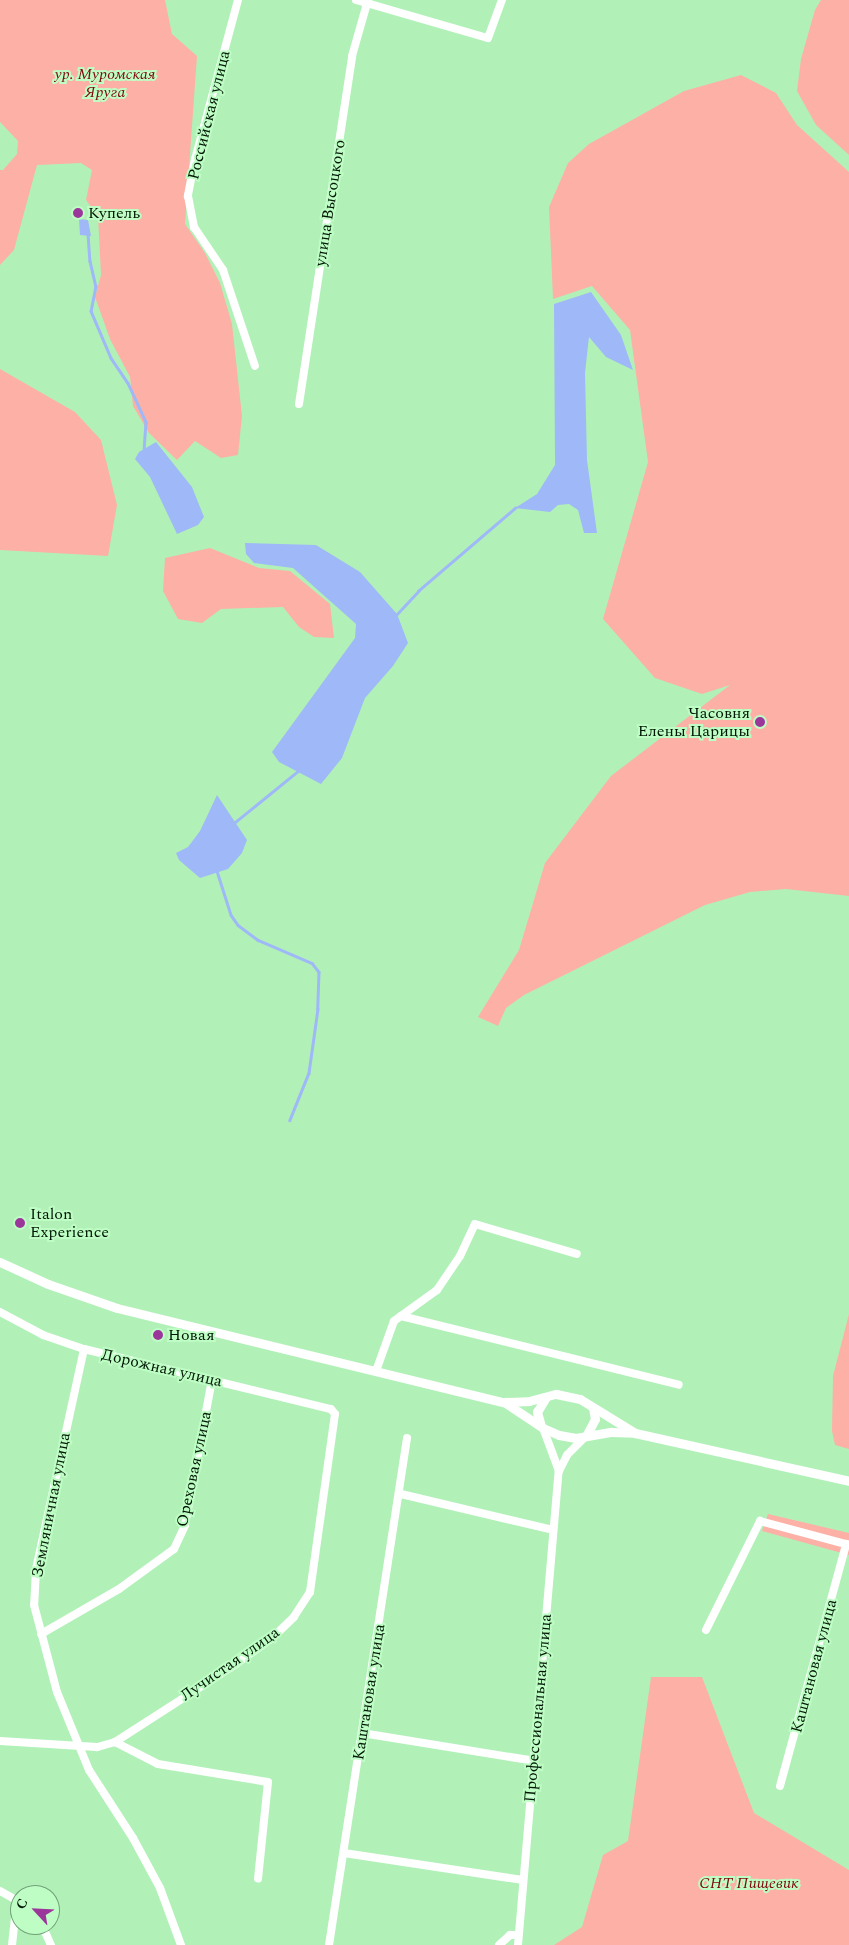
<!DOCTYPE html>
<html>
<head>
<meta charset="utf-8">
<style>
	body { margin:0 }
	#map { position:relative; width:849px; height:1945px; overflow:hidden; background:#b1f1b8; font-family:Spectral,serif }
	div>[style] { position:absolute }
	.green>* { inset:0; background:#fdb0a6 }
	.water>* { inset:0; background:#9fb8f7 }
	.stream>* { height:2.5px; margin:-1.25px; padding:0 1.25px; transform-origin:1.25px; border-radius:1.25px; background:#9fb8f7 }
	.minor>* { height:8px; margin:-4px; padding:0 4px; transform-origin:4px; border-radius:4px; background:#fff }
	.major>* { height:9px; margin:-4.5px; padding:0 4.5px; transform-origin:4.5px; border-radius:4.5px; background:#fff }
	.dots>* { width:14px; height:14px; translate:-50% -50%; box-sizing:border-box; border:2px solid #befec5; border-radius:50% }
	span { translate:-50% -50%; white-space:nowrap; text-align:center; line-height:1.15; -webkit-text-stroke:4px #befec5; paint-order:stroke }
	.park-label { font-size:16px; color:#80070b; font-style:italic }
	.street-label { font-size:16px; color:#001604 }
	.poi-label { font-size:16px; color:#001604 }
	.left { translate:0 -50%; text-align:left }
	.right { translate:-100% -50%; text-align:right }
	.north { position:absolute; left:10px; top:1885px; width:50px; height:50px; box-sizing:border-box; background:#befec5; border:1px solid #72a178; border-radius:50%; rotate:295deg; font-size:14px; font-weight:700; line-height:20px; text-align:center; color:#001604 }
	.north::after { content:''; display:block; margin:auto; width:18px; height:22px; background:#9b369b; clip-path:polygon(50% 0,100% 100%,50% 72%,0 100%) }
</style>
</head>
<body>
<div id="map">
	<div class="green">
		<i style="clip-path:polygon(0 0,165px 0,172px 34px,197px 56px,185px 224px,205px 253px,220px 283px,232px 324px,242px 416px,238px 455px,221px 458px,195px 441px,177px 460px,149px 433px,133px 406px,130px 377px,110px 339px,95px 297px,101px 275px,98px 216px,86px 200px,92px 170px,81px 163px,37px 165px,14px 250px,0 265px,0 170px,3px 170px,17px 154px,18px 141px,0 122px)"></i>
		<i style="clip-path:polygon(821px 0,849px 0,849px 155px,816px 125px,797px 91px,801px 59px,815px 10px)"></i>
		<i style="clip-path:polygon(741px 75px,776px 93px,797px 125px,849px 172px,849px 896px,786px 889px,750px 892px,705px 905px,524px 995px,506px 1008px,498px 1026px,478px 1017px,519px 950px,545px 863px,611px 776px,730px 685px,702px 694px,655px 678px,603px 619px,648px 462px,630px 330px,592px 286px,553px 299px,549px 207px,568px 163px,589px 144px,684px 91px)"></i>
		<i style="clip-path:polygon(0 369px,75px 412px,101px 440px,117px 505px,108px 556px,0 550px)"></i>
		<i style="clip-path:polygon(210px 548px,259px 568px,290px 571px,330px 604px,334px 638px,314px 637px,299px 627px,283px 607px,221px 609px,202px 623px,178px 619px,163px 591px,165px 558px)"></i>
		<i style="clip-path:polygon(849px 1314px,849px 1449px,835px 1445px,832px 1431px,833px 1376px)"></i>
		<i style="clip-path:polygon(768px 1514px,849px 1533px,849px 1555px,762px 1531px)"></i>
		<i style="clip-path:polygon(651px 1677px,702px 1677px,754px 1813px,849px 1870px,849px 1945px,554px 1945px,582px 1927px,603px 1855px,628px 1841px)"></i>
	</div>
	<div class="water">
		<i style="clip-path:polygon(79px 219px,88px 220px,91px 236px,80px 235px)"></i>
		<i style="clip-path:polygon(591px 292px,621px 335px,633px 370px,606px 357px,589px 337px,585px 373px,587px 460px,597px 533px,584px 533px,578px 510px,569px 504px,558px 505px,550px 512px,515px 508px,537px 494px,555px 465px,554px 304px)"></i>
		<i style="clip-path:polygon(156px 442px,192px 487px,204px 517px,198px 525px,177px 534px,150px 477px,135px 459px,139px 452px)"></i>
		<i style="clip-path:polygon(245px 543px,316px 545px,360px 572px,397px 614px,408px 643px,393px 666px,365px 698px,342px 758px,321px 784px,279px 762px,272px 752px,355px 638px,356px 624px,293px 568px,254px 563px,246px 554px)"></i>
		<i style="clip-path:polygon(217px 795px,247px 840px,242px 853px,228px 869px,200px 878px,179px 860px,176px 853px,188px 847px,200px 831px)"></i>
	</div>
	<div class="stream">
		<i style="left:88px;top:234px;width:27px;rotate:86deg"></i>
		<i style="left:90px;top:261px;width:26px;rotate:77deg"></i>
		<i style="left:96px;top:286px;width:25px;rotate:101deg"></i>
		<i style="left:91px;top:311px;width:51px;rotate:66.9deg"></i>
		<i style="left:111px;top:358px;width:30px;rotate:56deg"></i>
		<i style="left:128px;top:383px;width:43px;rotate:65.2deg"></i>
		<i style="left:146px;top:422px;width:26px;rotate:94deg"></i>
		<i style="left:396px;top:615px;width:33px;rotate:-47deg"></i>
		<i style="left:418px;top:591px;width:128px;rotate:-40.6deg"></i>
		<i style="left:234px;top:823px;width:82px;rotate:-39.1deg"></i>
		<i style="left:217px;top:871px;width:46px;rotate:72.3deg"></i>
		<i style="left:231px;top:915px;width:12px;rotate:55deg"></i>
		<i style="left:238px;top:925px;width:25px;rotate:37deg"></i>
		<i style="left:258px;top:940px;width:59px;rotate:23.1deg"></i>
		<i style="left:312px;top:963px;width:11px;rotate:52deg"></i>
		<i style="left:319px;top:972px;width:37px;rotate:92deg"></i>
		<i style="left:318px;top:1009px;width:65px;rotate:98deg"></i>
		<i style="left:309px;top:1073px;width:51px;rotate:112deg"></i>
	</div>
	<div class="minor">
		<i style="left:238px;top:0;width:165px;rotate:105.1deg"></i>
		<i style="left:195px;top:159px;width:38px;rotate:101deg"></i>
		<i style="left:188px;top:196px;width:32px;rotate:79deg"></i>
		<i style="left:194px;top:227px;width:52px;rotate:56deg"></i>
		<i style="left:223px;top:270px;width:101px;rotate:71.6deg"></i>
		<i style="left:356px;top:0;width:137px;rotate:16.1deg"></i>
		<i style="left:488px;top:38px;width:40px;rotate:-69.8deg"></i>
		<i style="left:299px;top:404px;width:352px;rotate:-81.3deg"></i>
		<i style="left:352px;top:56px;width:58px;rotate:-74.1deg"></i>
		<i style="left:0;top:1312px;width:49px;rotate:28.1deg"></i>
		<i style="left:43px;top:1335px;width:43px;rotate:18.9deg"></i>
		<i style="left:84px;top:1349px;width:254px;rotate:13.7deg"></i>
		<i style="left:331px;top:1409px;width:6px;rotate:51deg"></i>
		<i style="left:335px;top:1414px;width:180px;rotate:98deg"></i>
		<i style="left:310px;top:1592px;width:30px;rotate:123deg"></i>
		<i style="left:294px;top:1617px;width:32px;rotate:136deg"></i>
		<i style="left:271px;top:1639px;width:50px;rotate:144.7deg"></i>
		<i style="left:230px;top:1668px;width:137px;rotate:147.2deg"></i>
		<i style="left:115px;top:1742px;width:19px;rotate:164deg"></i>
		<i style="left:97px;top:1747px;width:97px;rotate:-176.5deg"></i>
		<i style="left:401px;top:1316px;width:286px;rotate:13.9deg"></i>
		<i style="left:84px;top:1349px;width:226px;rotate:102.3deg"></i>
		<i style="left:36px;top:1570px;width:35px;rotate:93deg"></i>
		<i style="left:34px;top:1605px;width:90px;rotate:75.2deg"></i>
		<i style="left:57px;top:1692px;width:84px;rotate:67.7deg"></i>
		<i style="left:89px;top:1770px;width:81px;rotate:57.1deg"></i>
		<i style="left:133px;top:1838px;width:57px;rotate:61.6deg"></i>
		<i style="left:160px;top:1888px;width:61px;rotate:69.8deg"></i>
		<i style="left:376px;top:1371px;width:53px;rotate:-70.2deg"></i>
		<i style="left:394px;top:1321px;width:53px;rotate:-35.8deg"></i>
		<i style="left:437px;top:1290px;width:41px;rotate:-55.9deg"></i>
		<i style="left:460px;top:1256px;width:35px;rotate:-65deg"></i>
		<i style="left:475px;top:1224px;width:106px;rotate:16.4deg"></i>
		<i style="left:559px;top:1471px;width:18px;rotate:-63deg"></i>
		<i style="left:567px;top:1455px;width:27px;rotate:-45deg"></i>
		<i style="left:401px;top:1494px;width:156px;rotate:13.3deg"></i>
		<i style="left:706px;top:1630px;width:122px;rotate:-63.6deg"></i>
		<i style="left:760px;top:1521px;width:92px;rotate:15.1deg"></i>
		<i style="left:41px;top:1634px;width:90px;rotate:-30deg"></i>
		<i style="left:119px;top:1589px;width:68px;rotate:-36deg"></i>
		<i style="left:174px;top:1549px;width:26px;rotate:-65deg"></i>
		<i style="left:185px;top:1525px;width:147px;rotate:-79.5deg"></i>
		<i style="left:362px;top:1733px;width:174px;rotate:9.2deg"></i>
		<i style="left:115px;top:1742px;width:48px;rotate:27.1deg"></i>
		<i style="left:158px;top:1764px;width:111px;rotate:9.3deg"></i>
		<i style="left:268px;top:1782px;width:97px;rotate:95.9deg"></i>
		<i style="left:780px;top:1786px;width:251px;rotate:-74.7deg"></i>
		<i style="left:344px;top:1853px;width:181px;rotate:8.6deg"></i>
		<i style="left:0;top:1891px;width:23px;rotate:29deg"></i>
		<i style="left:42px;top:1925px;width:22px;rotate:66deg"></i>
		<i style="left:12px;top:1945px;width:45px;rotate:-83.7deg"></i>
		<i style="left:329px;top:1945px;width:513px;rotate:-81.25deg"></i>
		<i style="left:499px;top:1945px;width:15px;rotate:-42deg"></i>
		<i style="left:510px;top:1935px;width:8px"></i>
		<i style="left:518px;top:1945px;width:476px;rotate:-85.1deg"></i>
		<i style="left:559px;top:1471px;width:46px;rotate:-110.4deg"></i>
	</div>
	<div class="major">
		<i style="left:0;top:1262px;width:53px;rotate:24.6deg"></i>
		<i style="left:48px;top:1284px;width:73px;rotate:19.2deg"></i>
		<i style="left:117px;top:1308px;width:398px;rotate:13.7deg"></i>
		<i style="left:504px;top:1402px;width:25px;rotate:-2deg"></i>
		<i style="left:529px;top:1401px;width:28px;rotate:-15deg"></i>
		<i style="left:556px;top:1394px;width:25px;rotate:12deg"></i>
		<i style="left:580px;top:1399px;width:65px;rotate:31.7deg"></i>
		<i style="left:504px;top:1402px;width:47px;rotate:33.7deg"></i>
		<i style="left:543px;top:1428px;width:17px;rotate:24deg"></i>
		<i style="left:559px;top:1435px;width:17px;rotate:10deg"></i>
		<i style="left:576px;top:1438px;width:36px;rotate:-10deg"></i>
		<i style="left:611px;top:1432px;width:24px;rotate:2deg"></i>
		<i style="left:635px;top:1433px;width:219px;rotate:12.6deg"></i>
		<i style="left:541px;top:1426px;width:15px;rotate:-106deg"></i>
		<i style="left:537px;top:1412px;width:17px;rotate:-59deg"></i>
		<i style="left:586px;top:1436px;width:19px;rotate:-62deg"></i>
		<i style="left:595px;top:1419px;width:11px;rotate:-100deg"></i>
	</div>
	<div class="dots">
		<i style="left:78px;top:213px;background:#9b369b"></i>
		<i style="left:760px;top:722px;background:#9b369b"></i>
		<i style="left:20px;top:1223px;background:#9b369b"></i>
		<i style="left:158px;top:1335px;background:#9b369b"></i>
	</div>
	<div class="park-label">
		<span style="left:105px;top:83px">ур. Муромская<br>Яруга</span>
		<span style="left:749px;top:1883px">СНТ Пищевик</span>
	</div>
	<div class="street-label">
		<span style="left:209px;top:115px;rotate:-76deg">Российская улица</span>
		<span style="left:330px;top:203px;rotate:-81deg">улица Высоцкого</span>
		<span style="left:162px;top:1368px;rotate:13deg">Дорожная улица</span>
		<span style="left:194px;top:1469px;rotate:-78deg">Ореховая улица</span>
		<span style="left:51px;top:1505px;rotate:-79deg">Земляничная улица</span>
		<span style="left:230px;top:1664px;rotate:-35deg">Лучистая улица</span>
		<span style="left:814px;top:1666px;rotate:-75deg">Каштановая улица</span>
		<span style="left:369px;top:1692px;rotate:-81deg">Каштановая улица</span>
		<span style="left:538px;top:1708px;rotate:-85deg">Профессиональная улица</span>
	</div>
	<div class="poi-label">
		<span class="left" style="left:88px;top:213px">Купель</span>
		<span class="right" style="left:750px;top:722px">Часовня<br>Елены Царицы</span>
		<span class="left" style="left:30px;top:1223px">Italon<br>Experience</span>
		<span class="left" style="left:168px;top:1335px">Новая</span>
	</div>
	<div class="north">С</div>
</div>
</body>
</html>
